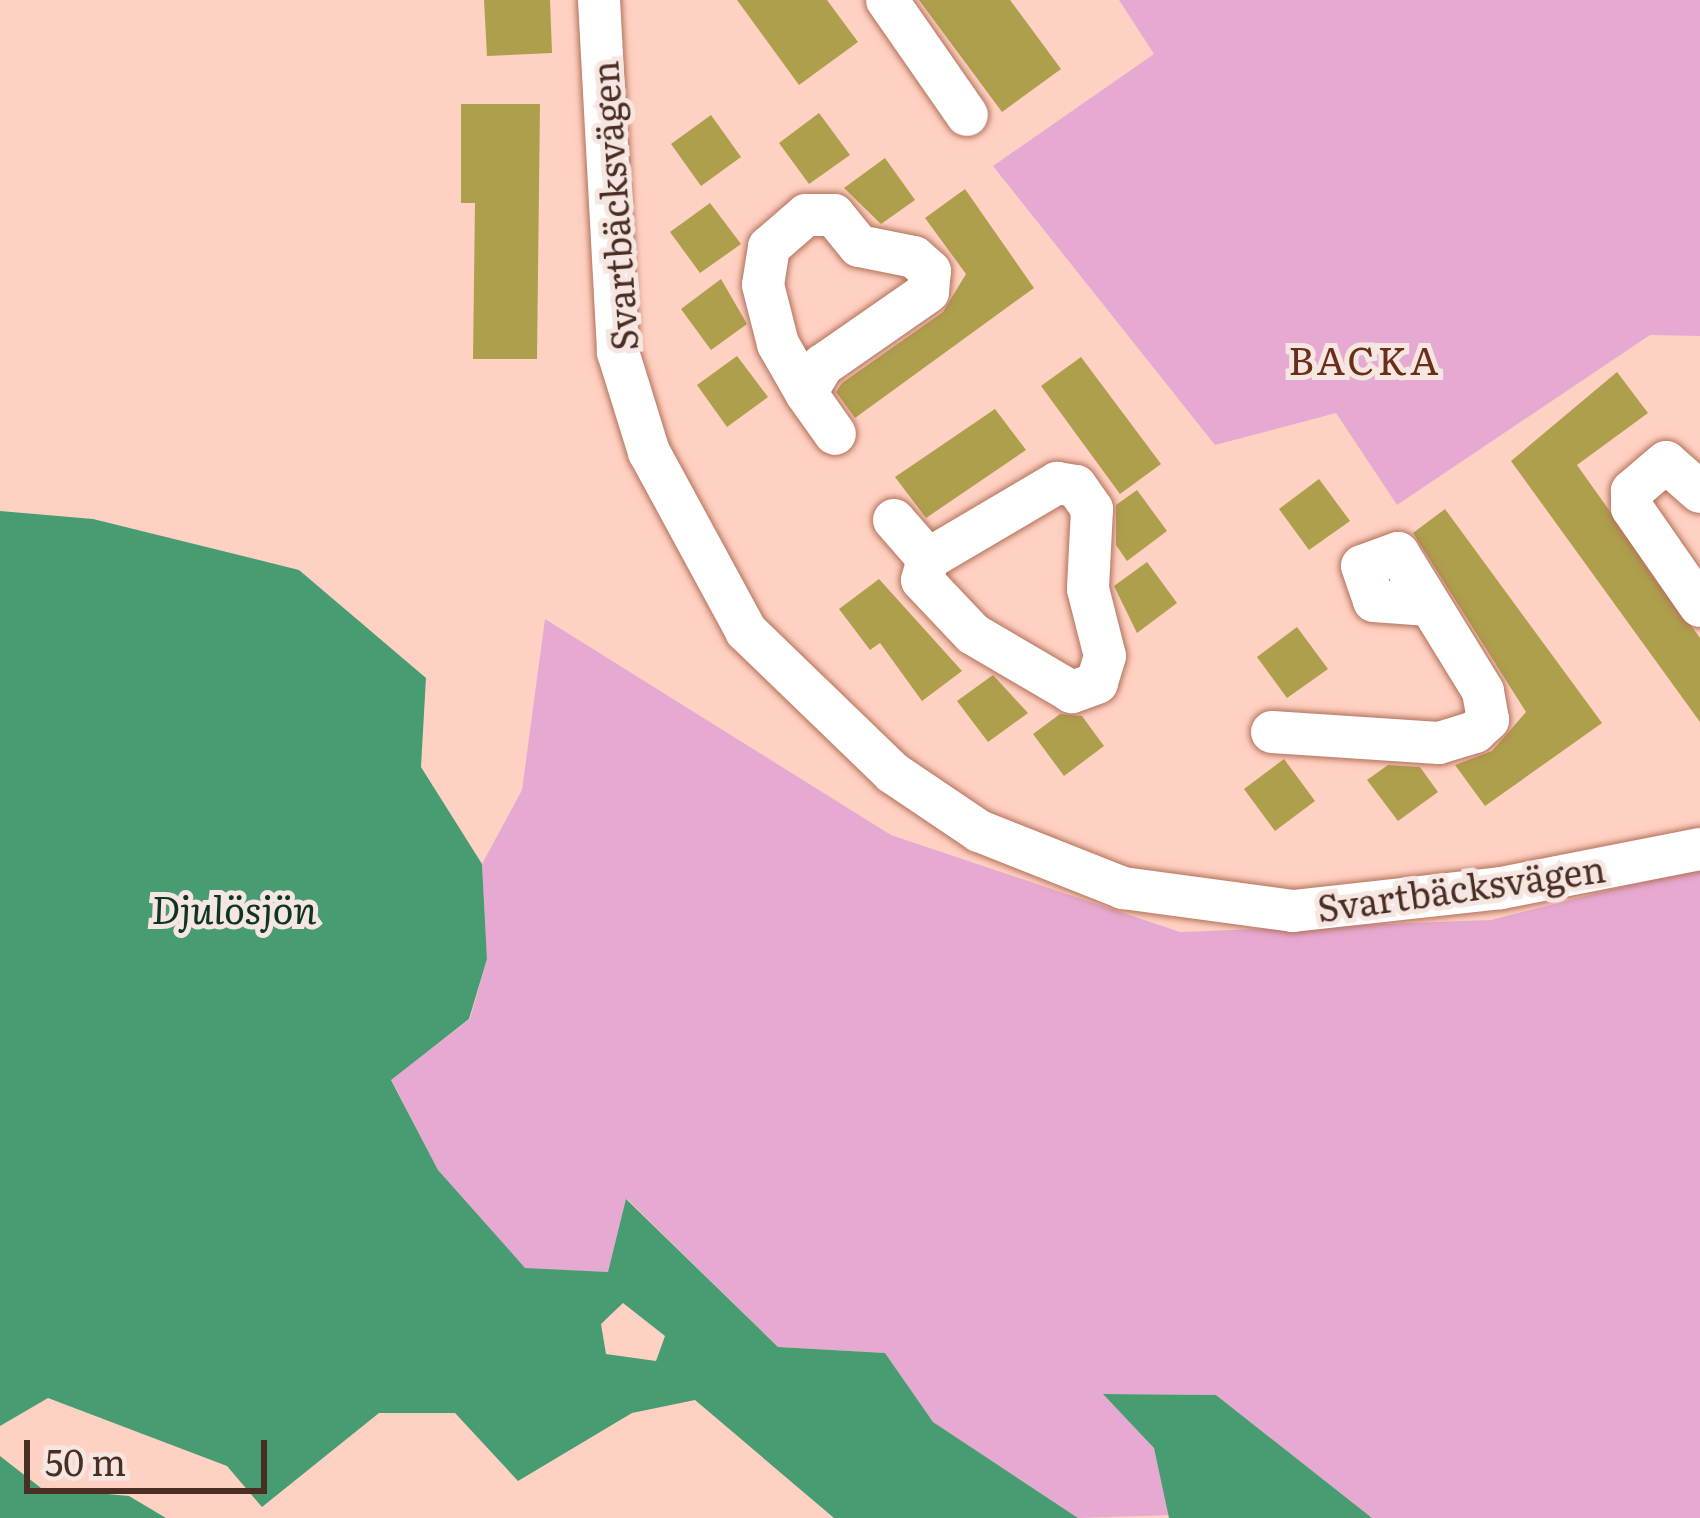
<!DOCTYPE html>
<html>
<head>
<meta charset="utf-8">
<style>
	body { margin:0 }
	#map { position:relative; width:1700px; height:1518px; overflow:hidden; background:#ffd1c2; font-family:Literata,serif }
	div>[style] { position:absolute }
	.green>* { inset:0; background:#e6aad2 }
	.water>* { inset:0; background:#479c72 }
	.building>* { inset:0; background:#ad9f4c }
	.roads { filter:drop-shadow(0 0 3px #b47059) drop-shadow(0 0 3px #b47059) }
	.minor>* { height:42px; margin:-21px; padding:0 21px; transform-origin:21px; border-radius:21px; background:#fff }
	span { translate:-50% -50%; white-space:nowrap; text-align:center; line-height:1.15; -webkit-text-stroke:10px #f6e6e1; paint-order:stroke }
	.street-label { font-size:36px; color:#4a2d23 }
	.neighbourhood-label { font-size:39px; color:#6b2e18; letter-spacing:3px }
	.water-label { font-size:39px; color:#0e3422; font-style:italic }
	.scale { position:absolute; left:24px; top:1440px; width:243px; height:54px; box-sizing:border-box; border:6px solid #4a2d23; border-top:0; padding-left:15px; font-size:36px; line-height:42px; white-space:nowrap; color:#4a2d23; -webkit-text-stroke:9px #f6e6e1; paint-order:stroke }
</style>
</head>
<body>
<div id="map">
	<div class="green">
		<i style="clip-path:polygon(1119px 0,1700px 0,1700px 336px,1650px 335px,1397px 505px,1336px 413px,1215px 445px,993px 166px,1154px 54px)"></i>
		<i style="clip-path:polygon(545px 619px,891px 835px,1180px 932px,1491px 920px,1700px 867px,1700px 1518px,1372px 1518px,1216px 1395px,1106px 1394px,1154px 1448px,1173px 1515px,1078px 1518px,933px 1422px,885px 1353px,778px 1347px,627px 1199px,608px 1272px,525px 1269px,438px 1170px,391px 1079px,470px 1019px,487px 959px,482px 864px,522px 790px)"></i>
	</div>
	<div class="water">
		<i style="clip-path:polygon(evenodd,0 511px,93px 519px,299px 570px,426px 678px,421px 767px,482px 864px,487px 959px,469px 1019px,391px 1080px,438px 1170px,525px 1268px,608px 1272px,626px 1199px,778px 1347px,885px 1353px,933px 1422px,1078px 1518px,834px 1518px,695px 1400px,632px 1413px,518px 1481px,455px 1413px,379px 1413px,262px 1507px,227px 1466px,48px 1398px,0 1426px,0 511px,623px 1303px,665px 1336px,656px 1361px,606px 1354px,601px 1324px,623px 1303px)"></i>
		<i style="clip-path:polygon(1103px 1394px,1216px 1395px,1372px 1518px,1169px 1518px,1154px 1448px)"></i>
		<i style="clip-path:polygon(0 1456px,41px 1488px,129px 1496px,166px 1518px,0 1518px)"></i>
	</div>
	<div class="building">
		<i style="clip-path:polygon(484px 0,550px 0,552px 53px,487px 56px)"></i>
		<i style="clip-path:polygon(737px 0,827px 0,858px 42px,799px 85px)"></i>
		<i style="clip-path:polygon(919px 0,1010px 0,1061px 69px,1002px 112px)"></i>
		<i style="clip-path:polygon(461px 104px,540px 104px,537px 359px,473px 359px,475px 203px,461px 203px)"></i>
		<i style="clip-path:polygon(819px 113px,850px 155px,809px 184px,779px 143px)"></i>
		<i style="clip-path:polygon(711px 115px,741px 157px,701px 186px,671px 144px)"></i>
		<i style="clip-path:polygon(885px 158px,915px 200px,881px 224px,844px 188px)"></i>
		<i style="clip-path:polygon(965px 189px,1034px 288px,855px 418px,836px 392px,842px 383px,943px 312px,966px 274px,925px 218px)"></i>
		<i style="clip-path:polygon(710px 203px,741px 244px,700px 273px,670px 232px)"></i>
		<i style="clip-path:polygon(721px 279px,747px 324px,711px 350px,681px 309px)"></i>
		<i style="clip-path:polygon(737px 356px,768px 397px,727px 427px,697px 385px)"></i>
		<i style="clip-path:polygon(1081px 357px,1161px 464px,1120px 494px,1041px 386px)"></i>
		<i style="clip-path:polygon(1617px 372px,1648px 413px,1577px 465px,1700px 638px,1700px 722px,1511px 461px)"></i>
		<i style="clip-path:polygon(995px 409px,1026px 450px,926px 518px,895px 477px)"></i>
		<i style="clip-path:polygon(1319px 479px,1350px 521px,1309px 550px,1279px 509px)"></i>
		<i style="clip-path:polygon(1137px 490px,1167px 531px,1127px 561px,1116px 545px,1116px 505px)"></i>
		<i style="clip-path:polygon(1445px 509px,1602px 723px,1485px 806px,1455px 765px,1492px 751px,1526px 712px,1413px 533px)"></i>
		<i style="clip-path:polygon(1147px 562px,1177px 603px,1137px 633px,1114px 586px)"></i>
		<i style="clip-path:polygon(879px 579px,962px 671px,922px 701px,880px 643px,870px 650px,839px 609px)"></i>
		<i style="clip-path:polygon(1297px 627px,1328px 669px,1287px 698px,1257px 657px)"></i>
		<i style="clip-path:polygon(993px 675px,1028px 713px,988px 742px,957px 701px)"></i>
		<i style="clip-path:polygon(1060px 714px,1082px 716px,1104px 746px,1064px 776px,1033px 734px)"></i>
		<i style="clip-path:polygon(1284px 759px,1315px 801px,1275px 831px,1244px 789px)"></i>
		<i style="clip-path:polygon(1388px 765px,1420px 767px,1438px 792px,1398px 821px,1367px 780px)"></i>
	</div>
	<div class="roads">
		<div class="minor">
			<i style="left:599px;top:0;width:353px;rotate:86.9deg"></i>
			<i style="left:618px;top:352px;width:105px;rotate:72.8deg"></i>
			<i style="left:649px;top:452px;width:204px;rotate:61.5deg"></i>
			<i style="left:746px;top:631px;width:204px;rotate:44deg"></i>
			<i style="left:893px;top:773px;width:104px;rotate:34deg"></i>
			<i style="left:979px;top:831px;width:155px;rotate:21.6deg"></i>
			<i style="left:1123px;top:888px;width:172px;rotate:7.7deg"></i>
			<i style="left:1293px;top:911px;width:209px;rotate:-6.3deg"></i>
			<i style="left:1501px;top:888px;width:203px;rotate:-11.1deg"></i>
			<i style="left:887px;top:0;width:140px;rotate:55.2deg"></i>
			<i style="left:806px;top:393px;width:33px;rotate:-59deg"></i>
			<i style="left:823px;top:365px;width:128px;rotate:-34.8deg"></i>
			<i style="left:928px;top:292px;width:21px;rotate:-85deg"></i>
			<i style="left:930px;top:271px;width:21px;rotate:-139deg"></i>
			<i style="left:914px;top:257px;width:56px;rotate:-168.7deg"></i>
			<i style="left:859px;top:246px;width:40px;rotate:-129deg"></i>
			<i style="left:834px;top:215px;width:28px;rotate:180deg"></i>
			<i style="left:806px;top:215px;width:49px;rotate:139.1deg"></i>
			<i style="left:769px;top:247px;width:38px;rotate:99deg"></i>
			<i style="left:763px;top:285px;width:61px;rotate:75.7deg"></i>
			<i style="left:778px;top:344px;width:56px;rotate:60.3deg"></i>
			<i style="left:806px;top:393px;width:50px;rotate:54.7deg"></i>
			<i style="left:1700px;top:492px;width:45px;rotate:-138.6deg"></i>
			<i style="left:1666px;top:462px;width:45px;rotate:139.5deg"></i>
			<i style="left:1632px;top:491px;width:17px;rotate:90deg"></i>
			<i style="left:1632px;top:508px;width:119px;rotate:55.2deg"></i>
			<i style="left:894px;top:520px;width:52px;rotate:48.9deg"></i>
			<i style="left:928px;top:559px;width:150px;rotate:-30.5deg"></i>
			<i style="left:1057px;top:483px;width:19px;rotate:9deg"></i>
			<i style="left:1076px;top:486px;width:28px;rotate:55deg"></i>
			<i style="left:1092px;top:509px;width:80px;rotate:92.9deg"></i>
			<i style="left:1088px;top:589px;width:69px;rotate:75.8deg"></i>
			<i style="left:1105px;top:656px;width:28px;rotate:107deg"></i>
			<i style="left:1097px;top:683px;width:27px;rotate:160deg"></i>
			<i style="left:1072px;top:692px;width:115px;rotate:-149.6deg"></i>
			<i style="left:973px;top:634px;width:74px;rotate:-133.4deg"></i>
			<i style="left:922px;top:580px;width:22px;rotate:-74deg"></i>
			<i style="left:1272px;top:732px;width:167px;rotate:3.8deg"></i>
			<i style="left:1439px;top:743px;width:38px;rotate:-17deg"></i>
			<i style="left:1475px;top:732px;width:18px;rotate:-43deg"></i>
			<i style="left:1488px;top:720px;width:29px;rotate:-100deg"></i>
			<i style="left:1483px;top:691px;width:162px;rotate:-121.6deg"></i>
			<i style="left:1398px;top:553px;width:38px;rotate:160deg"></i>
			<i style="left:1362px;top:566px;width:37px;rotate:71deg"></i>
			<i style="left:1374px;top:601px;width:55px;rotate:4.2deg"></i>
		</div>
	</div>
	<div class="street-label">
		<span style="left:613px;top:206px;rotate:-94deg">Svartbäcksvägen</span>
		<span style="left:1461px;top:887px;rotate:-8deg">Svartbäcksvägen</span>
	</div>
	<div class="neighbourhood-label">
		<span style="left:1365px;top:358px">BACKA</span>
	</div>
	<div class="water-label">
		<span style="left:234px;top:907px">Djulösjön</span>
	</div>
	<div class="scale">50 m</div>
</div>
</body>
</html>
